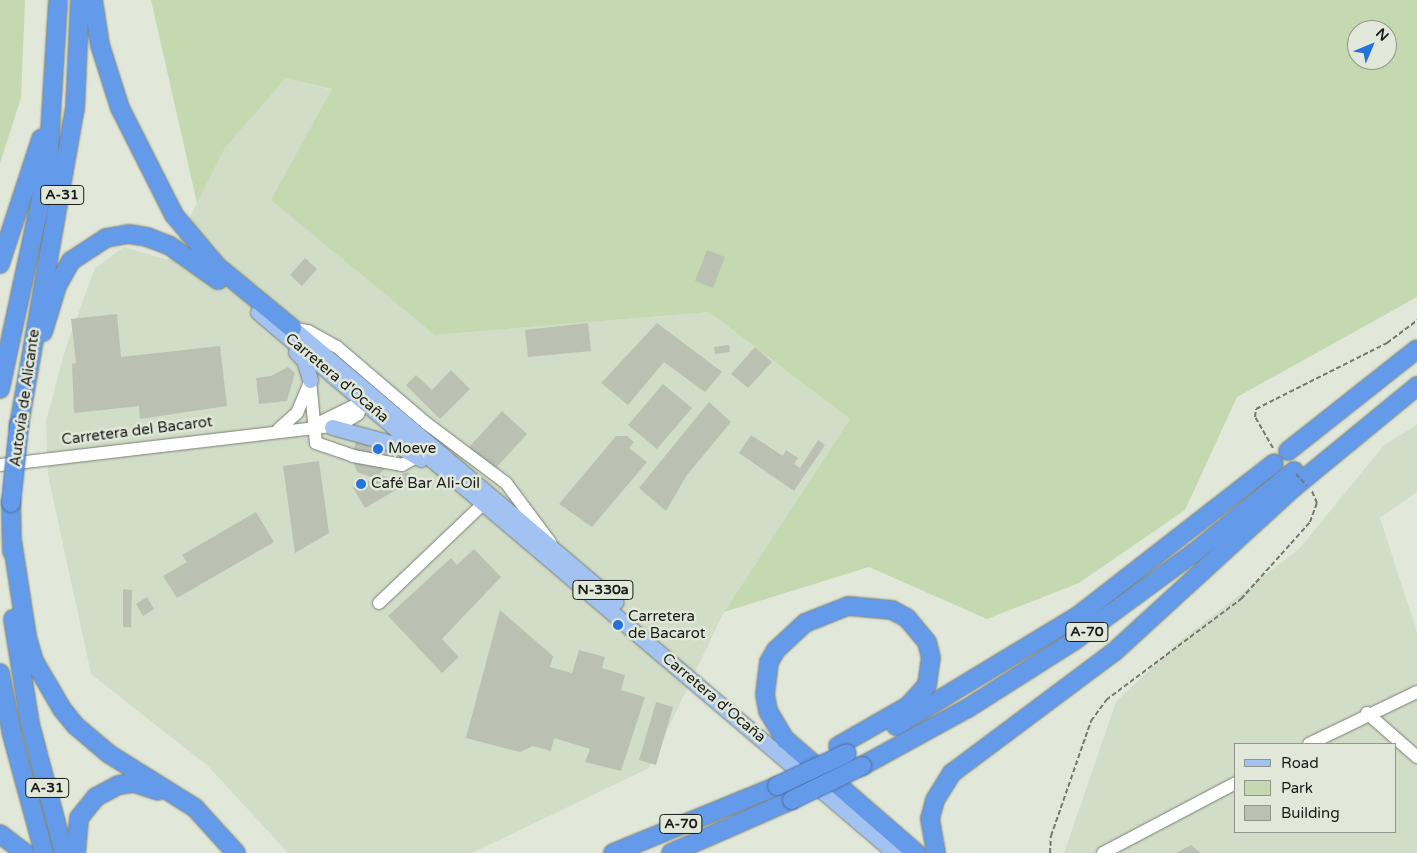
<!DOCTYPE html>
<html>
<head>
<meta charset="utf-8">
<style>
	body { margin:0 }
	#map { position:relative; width:1417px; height:853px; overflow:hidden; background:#e1e8da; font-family:"Varela Round",sans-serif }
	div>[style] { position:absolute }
	.built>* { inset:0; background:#d2ddc8 }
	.green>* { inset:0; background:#c4d9b0 }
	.building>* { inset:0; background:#bac1b3 }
	.path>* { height:2px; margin-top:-1px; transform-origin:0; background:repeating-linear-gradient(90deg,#74786f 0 5px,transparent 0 7.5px) }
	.roads { filter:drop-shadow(0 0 1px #787f72) drop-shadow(0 0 1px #787f72) }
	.minor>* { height:12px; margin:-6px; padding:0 6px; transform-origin:6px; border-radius:6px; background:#fff }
	.major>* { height:15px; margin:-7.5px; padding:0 7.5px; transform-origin:7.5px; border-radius:7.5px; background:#a2c2f2 }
	.highway>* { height:18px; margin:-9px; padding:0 9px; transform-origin:9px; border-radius:9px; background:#649aea }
	.path-bridge>* { height:2px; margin-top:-1px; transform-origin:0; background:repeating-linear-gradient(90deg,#74786f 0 5px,transparent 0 7.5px) }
	.bridges { filter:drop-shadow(0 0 1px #4a6ea0) drop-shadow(0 0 1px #4a6ea0) }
	.highway-bridge>* { height:18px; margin:-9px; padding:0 9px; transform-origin:9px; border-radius:9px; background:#649aea }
	.dots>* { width:14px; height:14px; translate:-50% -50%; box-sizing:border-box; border:2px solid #e1e8da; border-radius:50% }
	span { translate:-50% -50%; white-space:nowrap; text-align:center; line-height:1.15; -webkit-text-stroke:5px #e1e8da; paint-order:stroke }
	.shield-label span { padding:1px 4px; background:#e1e8da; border:1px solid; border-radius:4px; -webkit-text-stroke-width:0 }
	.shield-label { font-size:14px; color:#191c17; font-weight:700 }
	.street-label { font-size:15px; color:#191c17 }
	.poi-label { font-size:15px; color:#191c17 }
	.left { translate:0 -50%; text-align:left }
	.legend { position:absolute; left:1234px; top:743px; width:162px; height:90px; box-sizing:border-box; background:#e1e8da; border:1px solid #91968c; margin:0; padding:6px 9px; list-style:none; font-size:15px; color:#191c17 }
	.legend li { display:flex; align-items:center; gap:10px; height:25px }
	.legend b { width:25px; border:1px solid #91968c }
	.north { position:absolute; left:1347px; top:20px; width:50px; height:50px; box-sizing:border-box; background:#e1e8da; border:1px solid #91968c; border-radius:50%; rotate:45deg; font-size:14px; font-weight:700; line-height:20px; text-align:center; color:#191c17 }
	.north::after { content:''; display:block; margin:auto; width:18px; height:22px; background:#2472dd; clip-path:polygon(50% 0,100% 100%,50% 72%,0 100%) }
</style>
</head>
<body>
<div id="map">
	<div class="built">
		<i style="clip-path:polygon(287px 77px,332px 90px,435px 335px,709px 312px,850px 419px,724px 612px,649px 768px,472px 853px,288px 853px,209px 767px,91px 674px,48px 475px,46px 421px,66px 347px,95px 268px,124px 247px,168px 260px,225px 148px)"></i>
		<i style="clip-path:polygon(evenodd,1417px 425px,1417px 492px,1380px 518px,1417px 632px,1417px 853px,1064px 853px,1116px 702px,1176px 644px,1300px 548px,1384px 445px,1417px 425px,1236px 744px,1396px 744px,1396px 832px,1236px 832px,1236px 744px)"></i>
	</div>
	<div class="green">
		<i style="clip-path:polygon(0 0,25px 0,21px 98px,0 163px)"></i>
		<i style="clip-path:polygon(evenodd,151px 0,1417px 0,1417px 297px,1237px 397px,1185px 510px,1079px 583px,987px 619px,869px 567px,724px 612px,850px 419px,709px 312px,435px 335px,271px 200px,332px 89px,286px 78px,225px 148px,197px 203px,151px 0,1357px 30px,1387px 30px,1387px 60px,1357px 60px,1357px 30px)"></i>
	</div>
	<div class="building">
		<i style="clip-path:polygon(707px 250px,725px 257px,713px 288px,695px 281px)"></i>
		<i style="clip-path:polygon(305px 258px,317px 269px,302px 286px,290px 275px)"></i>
		<i style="clip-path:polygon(117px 314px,121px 357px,220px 346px,227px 406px,140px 419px,139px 406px,74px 413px,72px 364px,76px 363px,71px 319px)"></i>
		<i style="clip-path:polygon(588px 323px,591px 351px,528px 357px,525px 330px)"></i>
		<i style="clip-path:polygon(657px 323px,722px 372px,705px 392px,664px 362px,628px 405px,601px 383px)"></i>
		<i style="clip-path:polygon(729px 345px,730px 352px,715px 354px,714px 347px)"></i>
		<i style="clip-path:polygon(755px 347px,772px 362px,748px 388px,731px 374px)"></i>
		<i style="clip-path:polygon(288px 367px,295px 373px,287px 401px,259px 404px,256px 378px,271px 376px)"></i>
		<i style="clip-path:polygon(451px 370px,470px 389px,440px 419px,406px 385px,416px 375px,432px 390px)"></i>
		<i style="clip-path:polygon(663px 384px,692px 408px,657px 449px,628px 425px)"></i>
		<i style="clip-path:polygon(709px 402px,731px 422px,687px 475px,666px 511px,639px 488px)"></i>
		<i style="clip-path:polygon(502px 411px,527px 434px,494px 470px,469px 447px)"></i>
		<i style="clip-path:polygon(751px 435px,783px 456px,786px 450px,798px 458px,794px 464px,800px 468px,818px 440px,825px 445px,794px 491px,739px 453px)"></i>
		<i style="clip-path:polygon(616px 436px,627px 436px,634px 442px,629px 448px,647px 462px,592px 527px,559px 504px)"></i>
		<i style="clip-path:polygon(357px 439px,392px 449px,387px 467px,379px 474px,389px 478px,408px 472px,413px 480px,365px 508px,353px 488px,374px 478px,357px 472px,352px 456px)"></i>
		<i style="clip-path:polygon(319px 461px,329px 533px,295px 553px,283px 466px)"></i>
		<i style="clip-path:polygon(256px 512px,274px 542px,177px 598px,163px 576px,187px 562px,182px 555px)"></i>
		<i style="clip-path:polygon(474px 549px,501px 577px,442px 639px,459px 657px,442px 673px,388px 616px,451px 558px,457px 565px)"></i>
		<i style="clip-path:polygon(123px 589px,132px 590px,131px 627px,123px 627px)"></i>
		<i style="clip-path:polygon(147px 597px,154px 609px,143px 616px,136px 604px)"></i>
		<i style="clip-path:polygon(500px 610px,553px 656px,550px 667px,572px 673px,579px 650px,605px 657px,602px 668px,625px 675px,621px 690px,645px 697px,621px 771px,585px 762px,590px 749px,554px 738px,551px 751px,533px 746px,520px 752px,466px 738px)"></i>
		<i style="clip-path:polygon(656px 702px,673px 707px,656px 765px,639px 760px)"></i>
		<i style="clip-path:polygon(1191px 845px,1201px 853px,1176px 853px)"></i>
	</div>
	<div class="path">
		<i style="left:1273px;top:448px;width:36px;rotate:-120deg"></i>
		<i style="left:1255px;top:417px;width:8px;rotate:-83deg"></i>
		<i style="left:1256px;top:409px;width:147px;rotate:-26.7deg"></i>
		<i style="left:1387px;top:343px;width:38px;rotate:-37deg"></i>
		<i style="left:1050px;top:853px;width:17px;rotate:-87deg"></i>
		<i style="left:1051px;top:836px;width:122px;rotate:-70.8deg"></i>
		<i style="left:1091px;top:721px;width:26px;rotate:-54deg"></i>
		<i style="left:1106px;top:700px;width:169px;rotate:-36.8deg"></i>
		<i style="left:1241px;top:599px;width:103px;rotate:-48.1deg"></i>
		<i style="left:1310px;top:522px;width:20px;rotate:-70deg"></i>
		<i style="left:1317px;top:503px;width:13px;rotate:-113deg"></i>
	</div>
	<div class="roads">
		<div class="minor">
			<i style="left:292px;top:328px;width:16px;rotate:11deg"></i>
			<i style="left:308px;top:331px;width:33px;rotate:29deg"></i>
			<i style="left:337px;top:347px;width:117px;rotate:40.5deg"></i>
			<i style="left:426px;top:423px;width:100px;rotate:36.9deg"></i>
			<i style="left:506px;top:483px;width:74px;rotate:53.3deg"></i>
			<i style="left:310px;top:380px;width:63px;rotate:84.6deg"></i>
			<i style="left:316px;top:443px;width:39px;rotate:19deg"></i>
			<i style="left:353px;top:456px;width:50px;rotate:10.4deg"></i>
			<i style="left:402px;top:465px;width:18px;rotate:-29deg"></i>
			<i style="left:315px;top:425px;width:55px;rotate:-26.1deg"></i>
			<i style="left:279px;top:429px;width:24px;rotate:-42deg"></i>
			<i style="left:297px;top:413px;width:33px;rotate:-67deg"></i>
			<i style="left:0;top:465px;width:342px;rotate:-6.7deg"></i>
			<i style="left:340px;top:425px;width:21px;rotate:-31deg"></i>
			<i style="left:358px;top:414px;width:14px;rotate:-65deg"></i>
			<i style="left:379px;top:603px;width:145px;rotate:-43.6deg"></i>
			<i style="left:1367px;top:713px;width:67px;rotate:41.3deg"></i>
			<i style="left:1309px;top:744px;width:120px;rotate:-25.7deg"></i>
			<i style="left:1103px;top:853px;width:150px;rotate:-27.8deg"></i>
		</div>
		<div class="major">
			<i style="left:258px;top:312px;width:836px;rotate:40.34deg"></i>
			<i style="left:296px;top:331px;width:419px;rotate:40.3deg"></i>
			<i style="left:296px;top:352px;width:11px;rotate:45deg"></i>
			<i style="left:304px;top:360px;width:21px;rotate:73deg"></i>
			<i style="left:332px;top:427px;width:65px;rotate:15.1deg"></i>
			<i style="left:395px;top:444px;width:30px;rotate:30deg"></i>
		</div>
		<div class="highway">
			<i style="left:93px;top:0;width:46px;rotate:81.2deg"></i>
			<i style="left:100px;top:45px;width:66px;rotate:72.4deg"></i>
			<i style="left:120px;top:108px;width:120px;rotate:63.2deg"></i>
			<i style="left:174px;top:215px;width:68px;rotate:49.8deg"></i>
			<i style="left:218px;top:267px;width:96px;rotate:39.5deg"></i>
			<i style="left:0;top:264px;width:132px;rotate:-71.8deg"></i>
			<i style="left:43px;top:332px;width:48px;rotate:-73.1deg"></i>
			<i style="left:57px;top:286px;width:29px;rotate:-61deg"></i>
			<i style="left:71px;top:261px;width:42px;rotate:-33.3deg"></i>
			<i style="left:106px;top:238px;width:23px;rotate:-10deg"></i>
			<i style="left:129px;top:234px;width:18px;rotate:9deg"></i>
			<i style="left:147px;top:237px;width:25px;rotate:21deg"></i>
			<i style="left:170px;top:246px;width:59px;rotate:35.3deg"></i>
			<i style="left:0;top:389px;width:229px;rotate:-77.9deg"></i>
			<i style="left:48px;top:165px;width:165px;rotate:-86.5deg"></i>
			<i style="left:19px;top:425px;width:321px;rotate:-80deg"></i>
			<i style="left:75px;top:109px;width:109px;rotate:-87.4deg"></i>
			<i style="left:1288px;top:451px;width:164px;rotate:-38.3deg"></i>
			<i style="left:11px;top:503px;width:48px;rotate:88.8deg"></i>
			<i style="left:12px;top:540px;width:98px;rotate:81.2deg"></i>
			<i style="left:27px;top:637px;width:25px;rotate:74deg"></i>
			<i style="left:34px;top:661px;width:56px;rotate:59.7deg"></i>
			<i style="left:62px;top:709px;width:22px;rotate:51deg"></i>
			<i style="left:76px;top:726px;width:43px;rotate:40.3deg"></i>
			<i style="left:109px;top:754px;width:102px;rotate:32.1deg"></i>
			<i style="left:195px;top:808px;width:61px;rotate:47.7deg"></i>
			<i style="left:13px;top:619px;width:106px;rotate:80.8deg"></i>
			<i style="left:30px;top:724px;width:133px;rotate:75.2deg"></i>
			<i style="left:0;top:673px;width:63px;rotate:79deg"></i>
			<i style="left:12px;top:735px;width:122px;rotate:74.8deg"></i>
			<i style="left:896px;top:726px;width:214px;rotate:-31.2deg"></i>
			<i style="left:1079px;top:615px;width:247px;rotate:-37.9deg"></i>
			<i style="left:838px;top:746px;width:81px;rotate:-29.7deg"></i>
			<i style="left:908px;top:706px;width:28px;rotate:-48deg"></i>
			<i style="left:927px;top:685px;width:27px;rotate:-82deg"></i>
			<i style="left:931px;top:658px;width:16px;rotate:-104deg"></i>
			<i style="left:927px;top:642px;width:31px;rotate:-130deg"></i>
			<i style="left:907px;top:618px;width:17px;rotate:-152deg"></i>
			<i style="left:892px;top:610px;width:44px;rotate:-174.8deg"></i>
			<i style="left:848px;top:606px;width:46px;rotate:158.4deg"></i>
			<i style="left:805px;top:623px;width:40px;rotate:137deg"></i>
			<i style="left:776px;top:650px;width:14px;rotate:120deg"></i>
			<i style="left:769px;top:662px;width:33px;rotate:97deg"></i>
			<i style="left:765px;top:695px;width:16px;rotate:79deg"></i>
			<i style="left:768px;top:711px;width:33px;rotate:59deg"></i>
			<i style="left:785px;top:739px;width:174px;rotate:41deg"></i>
			<i style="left:862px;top:766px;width:121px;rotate:-28.7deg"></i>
			<i style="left:968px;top:708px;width:127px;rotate:-32.4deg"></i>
			<i style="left:1075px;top:640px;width:149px;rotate:-36.3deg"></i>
			<i style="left:1195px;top:552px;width:128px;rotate:-39.3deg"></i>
			<i style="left:0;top:834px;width:31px;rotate:37deg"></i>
			<i style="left:76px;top:853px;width:35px;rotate:-85deg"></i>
			<i style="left:79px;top:818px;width:27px;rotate:-51deg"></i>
			<i style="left:96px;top:797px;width:26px;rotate:-28deg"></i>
			<i style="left:119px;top:785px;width:15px;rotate:-8deg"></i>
			<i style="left:134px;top:783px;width:25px;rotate:18deg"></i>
			<i style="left:613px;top:853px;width:177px;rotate:-22.2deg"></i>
			<i style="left:671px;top:853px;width:132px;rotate:-23.7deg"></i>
			<i style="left:936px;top:853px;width:35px;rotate:-100deg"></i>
			<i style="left:930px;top:819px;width:20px;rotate:-75deg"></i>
			<i style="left:935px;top:800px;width:32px;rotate:-58deg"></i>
			<i style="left:952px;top:773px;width:202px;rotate:-36.8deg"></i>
			<i style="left:1114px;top:652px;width:243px;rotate:-42.5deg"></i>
			<i style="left:1293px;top:488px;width:161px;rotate:-39.4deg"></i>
		</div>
	</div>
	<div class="path-bridge">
		<i style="left:1296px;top:474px;width:16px;rotate:47deg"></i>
	</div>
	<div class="bridges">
		<div class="highway-bridge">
			<i style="left:11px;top:503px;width:78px;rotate:-84.1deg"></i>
			<i style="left:777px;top:786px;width:77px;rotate:-25.2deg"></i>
			<i style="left:792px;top:800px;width:78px;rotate:-25.9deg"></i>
		</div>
	</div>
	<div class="dots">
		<i style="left:378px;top:449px;background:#2472dd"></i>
		<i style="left:361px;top:484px;background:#2472dd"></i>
		<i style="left:618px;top:625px;background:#2472dd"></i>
	</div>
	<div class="shield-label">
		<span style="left:62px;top:195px">A-31</span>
		<span style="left:603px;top:590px">N-330a</span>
		<span style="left:1087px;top:632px">A-70</span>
		<span style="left:47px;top:788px">A-31</span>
		<span style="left:681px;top:824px">A-70</span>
	</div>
	<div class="street-label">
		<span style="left:337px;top:378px;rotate:40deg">Carretera d'Ocaña</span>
		<span style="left:25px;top:398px;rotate:-82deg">Autovía de Alicante</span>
		<span style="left:137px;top:431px;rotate:-7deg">Carretera del Bacarot</span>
		<span style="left:714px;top:698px;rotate:40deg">Carretera d'Ocaña</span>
	</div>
	<div class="poi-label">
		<span class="left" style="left:388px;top:449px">Moeve</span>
		<span class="left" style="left:371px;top:484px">Café Bar Ali-Oil</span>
		<span class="left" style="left:628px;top:625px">Carretera<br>de Bacarot</span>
	</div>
	<ul class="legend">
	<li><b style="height:6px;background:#a2c2f2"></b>Road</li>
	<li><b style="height:14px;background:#c4d9b0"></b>Park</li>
	<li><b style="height:14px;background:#bac1b3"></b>Building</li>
	</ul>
	<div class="north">N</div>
</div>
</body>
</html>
